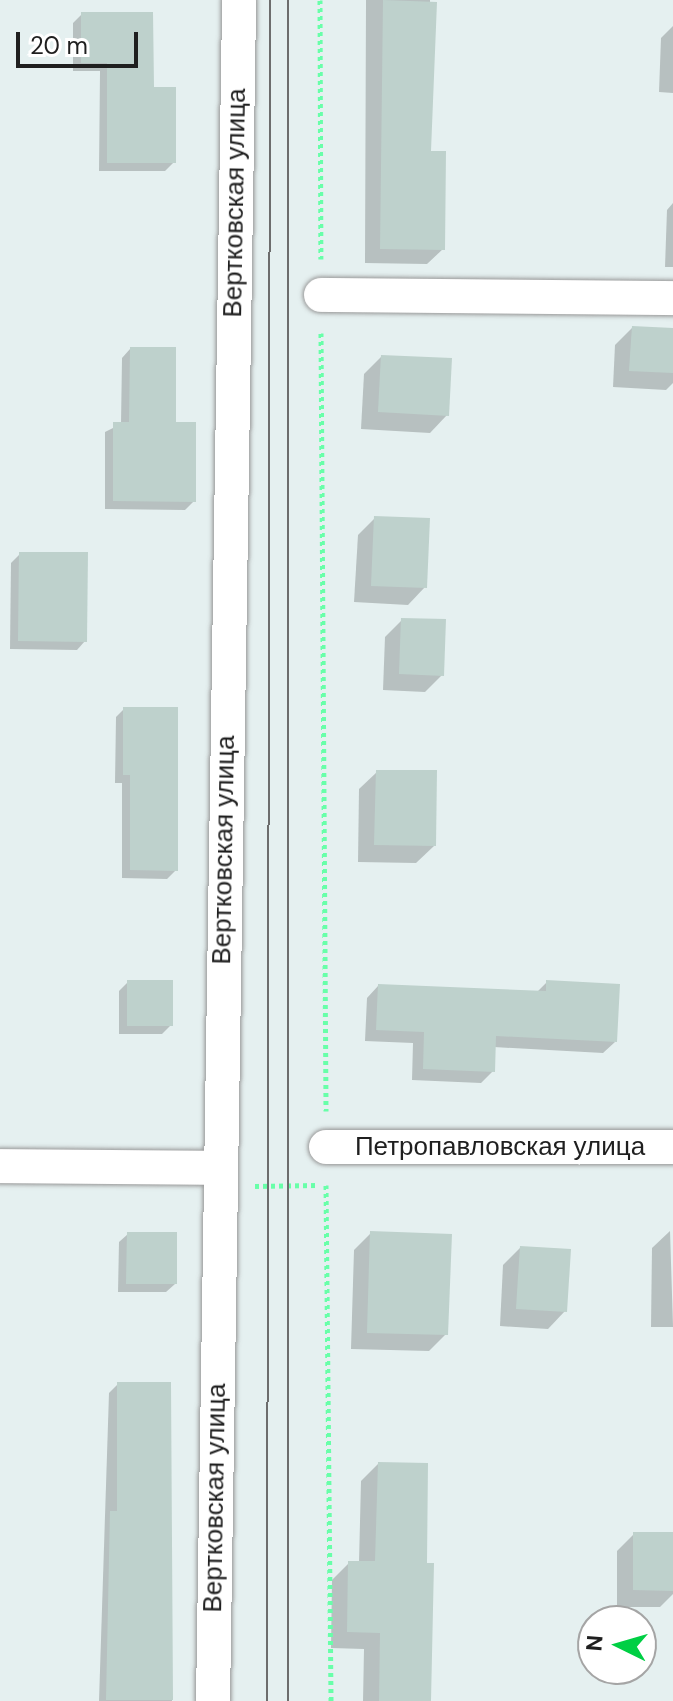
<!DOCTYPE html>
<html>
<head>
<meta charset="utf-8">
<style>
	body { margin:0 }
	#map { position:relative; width:673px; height:1701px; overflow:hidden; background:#e5f0f0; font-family:"DM Sans",sans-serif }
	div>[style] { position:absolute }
	.shadow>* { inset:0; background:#0003 }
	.building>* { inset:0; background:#bed1cc }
	.path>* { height:5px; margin-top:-2.5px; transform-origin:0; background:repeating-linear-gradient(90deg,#68ffa9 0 4px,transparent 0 8px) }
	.roads { filter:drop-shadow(0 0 2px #999) drop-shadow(0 0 2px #999) }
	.minor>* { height:34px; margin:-17px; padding:0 17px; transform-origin:17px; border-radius:17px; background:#fff }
	.tram>* { height:2px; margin:-1px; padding:0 1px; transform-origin:1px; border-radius:1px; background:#6d6d6d }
	span { translate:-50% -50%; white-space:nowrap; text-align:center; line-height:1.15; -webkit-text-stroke:7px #fff; paint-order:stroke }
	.street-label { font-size:26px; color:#1f1f1f }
	.north { position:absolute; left:577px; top:1605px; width:80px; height:80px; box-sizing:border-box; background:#fff; border:2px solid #a5a5a5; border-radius:50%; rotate:275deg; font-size:22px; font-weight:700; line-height:32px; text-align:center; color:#1f1f1f }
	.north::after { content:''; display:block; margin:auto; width:28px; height:36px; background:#00cf44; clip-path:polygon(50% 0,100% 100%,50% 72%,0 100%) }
	.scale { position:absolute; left:16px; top:32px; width:122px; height:36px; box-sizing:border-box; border:4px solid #1f1f1f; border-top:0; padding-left:10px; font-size:24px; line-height:28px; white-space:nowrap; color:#1f1f1f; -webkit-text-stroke:6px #fff; paint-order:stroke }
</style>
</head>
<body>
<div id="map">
	<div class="shadow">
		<i style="clip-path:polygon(366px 0,430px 0,429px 153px,443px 249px,427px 264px,365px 263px)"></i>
		<i style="clip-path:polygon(82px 14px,174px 162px,165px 171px,99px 171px,100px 71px,73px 71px,73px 23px)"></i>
		<i style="clip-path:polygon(673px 26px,673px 93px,659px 92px,661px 38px)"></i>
		<i style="clip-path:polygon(673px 203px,673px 267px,665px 267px,667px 210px)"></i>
		<i style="clip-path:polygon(632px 328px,673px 330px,673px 383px,666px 390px,613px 387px,615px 345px)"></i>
		<i style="clip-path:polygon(130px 349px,174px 424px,194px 501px,185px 510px,105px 509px,105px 432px,121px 424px,122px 358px)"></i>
		<i style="clip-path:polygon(381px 357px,447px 415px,430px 433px,361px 429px,364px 374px)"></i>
		<i style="clip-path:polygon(375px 518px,425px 587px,408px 605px,354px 602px,358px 535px)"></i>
		<i style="clip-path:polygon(20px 554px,85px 641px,77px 650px,10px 649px,11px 563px)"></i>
		<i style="clip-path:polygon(402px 620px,442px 675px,425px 692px,383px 690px,385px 637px)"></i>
		<i style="clip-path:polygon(124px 709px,176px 870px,167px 879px,122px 878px,122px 783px,115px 783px,116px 717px)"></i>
		<i style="clip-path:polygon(377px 772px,434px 846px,416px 863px,358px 862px,359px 789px)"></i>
		<i style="clip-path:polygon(128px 982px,171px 1025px,162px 1034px,119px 1034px,119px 991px)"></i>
		<i style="clip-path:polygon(547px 982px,615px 1042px,603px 1053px,494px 1047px,493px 1071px,481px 1083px,412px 1080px,413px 1043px,365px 1041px,367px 998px,378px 986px,536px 993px)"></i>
		<i style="clip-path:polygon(670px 1231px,673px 1327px,651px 1327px,652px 1248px)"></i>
		<i style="clip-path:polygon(371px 1233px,446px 1334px,429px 1351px,351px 1349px,354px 1250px)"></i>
		<i style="clip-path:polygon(128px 1234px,175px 1284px,166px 1292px,118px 1292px,119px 1242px)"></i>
		<i style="clip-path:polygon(520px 1248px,565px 1311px,548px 1329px,500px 1326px,503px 1265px)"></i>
		<i style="clip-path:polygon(118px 1384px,169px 1384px,172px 1701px,99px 1701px,109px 1393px)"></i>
		<i style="clip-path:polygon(378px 1464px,425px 1565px,429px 1701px,363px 1701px,364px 1649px,331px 1648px,332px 1580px,349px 1563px,359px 1563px,361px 1481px)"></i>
		<i style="clip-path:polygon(634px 1534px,673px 1534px,673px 1594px,660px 1607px,617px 1607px,617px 1551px)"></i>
	</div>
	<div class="building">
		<i style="clip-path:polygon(383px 0,437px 2px,431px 151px,446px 151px,445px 250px,380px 249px)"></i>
		<i style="clip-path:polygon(81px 12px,153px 12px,154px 87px,176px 87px,176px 163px,107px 163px,107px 63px,81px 63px)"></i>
		<i style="clip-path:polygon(632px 326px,673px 328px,673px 373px,629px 371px)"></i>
		<i style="clip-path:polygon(130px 347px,176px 347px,176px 422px,196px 422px,196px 502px,113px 501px,113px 422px,129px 422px)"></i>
		<i style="clip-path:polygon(381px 355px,452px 358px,449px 416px,378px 412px)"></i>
		<i style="clip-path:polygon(374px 516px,430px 518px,427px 588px,371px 586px)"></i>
		<i style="clip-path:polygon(19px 552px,88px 552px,87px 642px,18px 641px)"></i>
		<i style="clip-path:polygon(401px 618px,446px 619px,444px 676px,399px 674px)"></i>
		<i style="clip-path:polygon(123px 707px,178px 707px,178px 871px,130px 870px,130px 775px,123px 775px)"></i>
		<i style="clip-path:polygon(376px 770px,437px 770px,436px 846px,374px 845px)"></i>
		<i style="clip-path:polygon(127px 980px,173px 980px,173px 1026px,127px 1026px)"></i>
		<i style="clip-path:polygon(546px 980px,620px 984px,617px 1042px,496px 1036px,495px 1072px,423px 1069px,424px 1032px,376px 1030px,378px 984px,546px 991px)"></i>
		<i style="clip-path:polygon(370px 1231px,452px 1234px,448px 1335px,367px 1333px)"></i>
		<i style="clip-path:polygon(127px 1232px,177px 1232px,177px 1284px,126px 1284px)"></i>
		<i style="clip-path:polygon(520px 1246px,571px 1249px,567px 1312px,516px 1309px)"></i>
		<i style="clip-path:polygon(117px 1382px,171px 1382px,173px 1700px,106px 1700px,110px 1511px,117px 1511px)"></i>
		<i style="clip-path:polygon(378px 1462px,428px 1463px,427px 1563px,434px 1563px,431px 1701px,379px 1701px,380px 1633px,347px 1632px,348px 1561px,375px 1561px)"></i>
		<i style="clip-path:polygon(633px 1532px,673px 1532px,673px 1591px,633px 1590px)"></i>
	</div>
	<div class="path">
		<i style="left:320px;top:0;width:259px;rotate:89.8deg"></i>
		<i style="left:321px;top:333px;width:778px;rotate:89.63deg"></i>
		<i style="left:326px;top:1185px;width:516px;rotate:89.44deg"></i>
		<i style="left:255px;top:1186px;width:62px;rotate:-0.9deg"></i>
	</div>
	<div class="roads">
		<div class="minor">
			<i style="left:321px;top:295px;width:352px;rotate:0.5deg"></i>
			<i style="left:326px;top:1147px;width:347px"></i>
			<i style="left:0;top:1166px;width:219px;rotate:0.5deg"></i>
			<i style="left:213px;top:1701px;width:1701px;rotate:-89.12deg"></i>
		</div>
	</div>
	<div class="tram">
		<i style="left:267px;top:1701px;width:1701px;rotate:-89.9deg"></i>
		<i style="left:288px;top:1701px;width:1701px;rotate:-90deg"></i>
	</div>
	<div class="street-label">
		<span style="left:235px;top:203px;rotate:-89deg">Вертковская улица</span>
		<span style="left:224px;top:850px;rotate:-89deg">Вертковская улица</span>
		<span style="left:500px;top:1147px">Петропавловская улица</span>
		<span style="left:215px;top:1498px;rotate:-89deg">Вертковская улица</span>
	</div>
	<div class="north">N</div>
	<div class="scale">20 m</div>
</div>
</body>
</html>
